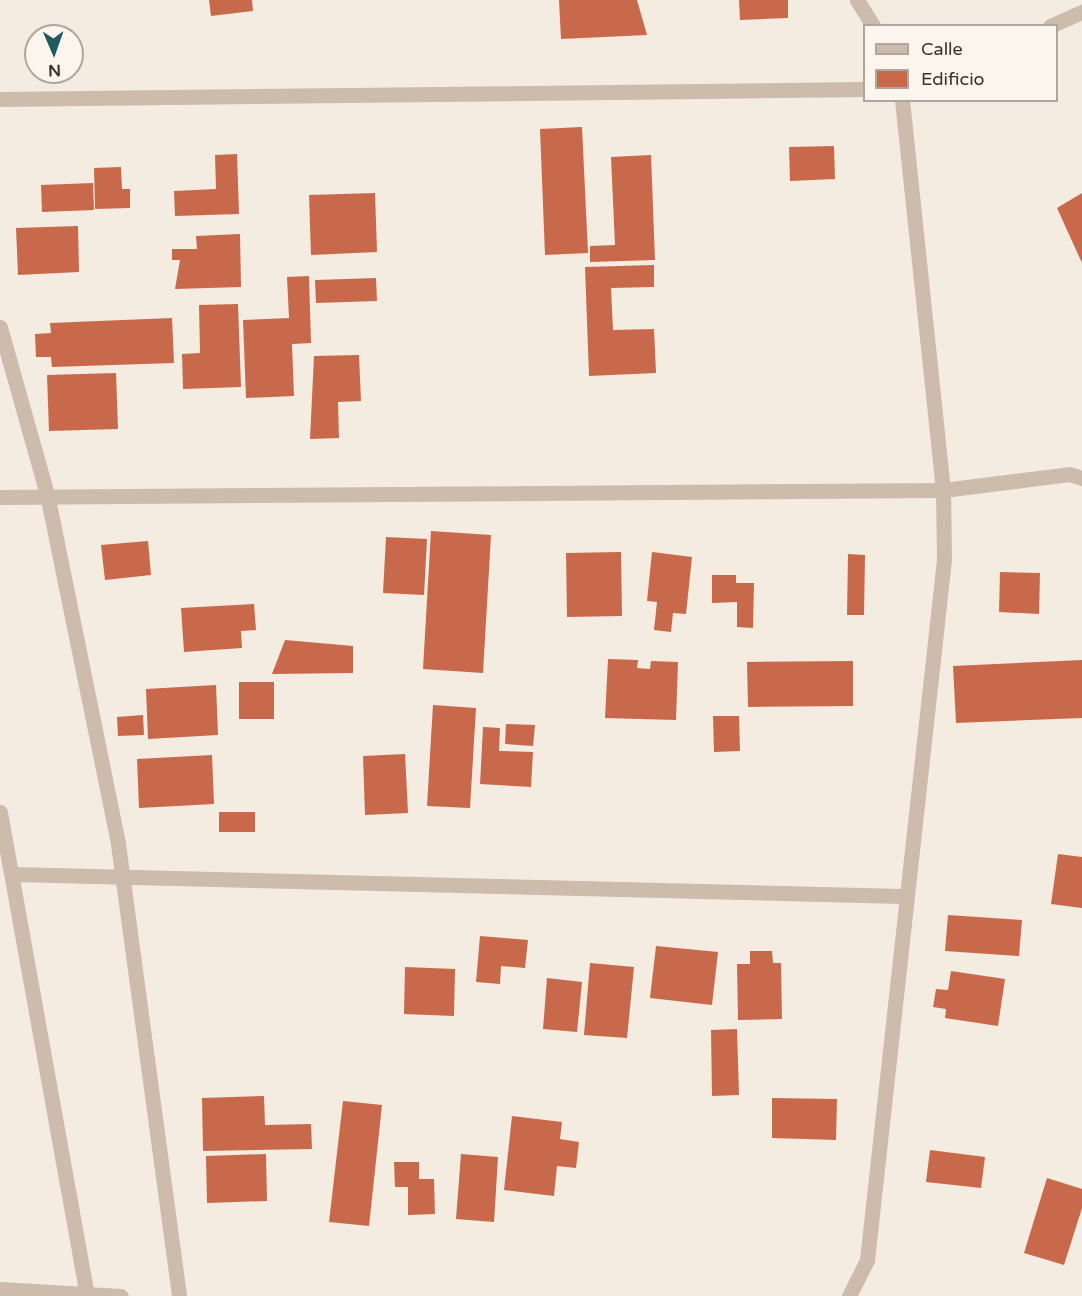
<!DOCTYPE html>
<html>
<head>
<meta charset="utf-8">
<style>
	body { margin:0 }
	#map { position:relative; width:1082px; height:1296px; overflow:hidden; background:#f4ebe1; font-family:"Varela Round",sans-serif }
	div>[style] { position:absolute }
	.building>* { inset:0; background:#c8694b }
	.minor>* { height:15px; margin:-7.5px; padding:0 7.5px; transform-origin:7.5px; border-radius:7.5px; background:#cdbbac }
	span { translate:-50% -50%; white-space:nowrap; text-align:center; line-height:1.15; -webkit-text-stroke:4.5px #fbf5ee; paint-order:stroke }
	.legend { position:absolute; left:863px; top:24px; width:195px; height:78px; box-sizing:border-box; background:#fbf5ee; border:2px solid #aea6a0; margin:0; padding:8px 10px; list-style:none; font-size:18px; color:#3b302b }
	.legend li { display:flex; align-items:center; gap:12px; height:30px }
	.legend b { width:30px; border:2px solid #aea6a0 }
	.north { position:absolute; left:24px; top:24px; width:60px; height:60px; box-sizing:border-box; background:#fbf5ee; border:2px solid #aea6a0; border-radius:50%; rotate:178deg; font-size:16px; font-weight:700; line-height:24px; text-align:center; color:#3b302b }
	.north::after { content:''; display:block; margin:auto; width:21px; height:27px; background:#1f5a5e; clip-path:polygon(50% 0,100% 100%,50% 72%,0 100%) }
</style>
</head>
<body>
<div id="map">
	<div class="building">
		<i style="clip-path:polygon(209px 0,252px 0,253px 11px,211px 16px)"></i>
		<i style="clip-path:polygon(559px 0,637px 0,647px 35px,561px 39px)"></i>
		<i style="clip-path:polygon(739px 0,788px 0,788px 18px,740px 20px)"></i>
		<i style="clip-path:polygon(582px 127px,588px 253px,545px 255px,540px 129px)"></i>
		<i style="clip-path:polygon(834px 146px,835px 179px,790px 181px,789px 147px)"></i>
		<i style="clip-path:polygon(237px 154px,239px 214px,175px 216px,174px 191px,216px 189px,215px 155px)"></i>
		<i style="clip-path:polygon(651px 155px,655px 260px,590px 262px,590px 246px,615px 245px,611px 157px)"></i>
		<i style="clip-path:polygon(121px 167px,122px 189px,130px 189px,130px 208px,95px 209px,94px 168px)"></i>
		<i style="clip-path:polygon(93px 183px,94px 210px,42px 212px,41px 185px)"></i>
		<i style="clip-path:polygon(375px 193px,377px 252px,311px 255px,309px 195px)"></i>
		<i style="clip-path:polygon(1082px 193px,1082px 263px,1057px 208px)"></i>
		<i style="clip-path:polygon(78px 226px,79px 272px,18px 275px,16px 228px)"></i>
		<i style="clip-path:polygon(240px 234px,241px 287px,175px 289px,180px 260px,172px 260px,172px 249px,197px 249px,196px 236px)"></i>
		<i style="clip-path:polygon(654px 265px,654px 287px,611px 288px,613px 330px,654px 329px,656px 373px,589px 376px,585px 267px)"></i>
		<i style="clip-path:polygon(309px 276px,311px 343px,292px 344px,294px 396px,246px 398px,243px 320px,289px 318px,287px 277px)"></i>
		<i style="clip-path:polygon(376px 278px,377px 301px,316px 303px,315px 280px)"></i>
		<i style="clip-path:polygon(238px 304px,241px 387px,183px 389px,182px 354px,200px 353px,199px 305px)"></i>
		<i style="clip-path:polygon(172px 318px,174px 363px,52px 367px,51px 357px,36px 357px,35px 334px,51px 333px,50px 323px)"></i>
		<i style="clip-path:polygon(359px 355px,361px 401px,338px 402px,339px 438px,310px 439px,314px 356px)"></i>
		<i style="clip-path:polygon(116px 373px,118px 429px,49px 431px,47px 375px)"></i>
		<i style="clip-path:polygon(431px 531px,491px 535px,483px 673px,423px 669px)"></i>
		<i style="clip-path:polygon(386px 537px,427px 539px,424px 595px,383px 593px)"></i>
		<i style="clip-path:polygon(148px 541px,151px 575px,105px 580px,101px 545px)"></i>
		<i style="clip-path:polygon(621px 552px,622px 616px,567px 617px,566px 553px)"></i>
		<i style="clip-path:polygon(652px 552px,692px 557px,686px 614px,673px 613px,671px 632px,654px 630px,657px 602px,647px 601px)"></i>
		<i style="clip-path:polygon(848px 554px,865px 555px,864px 615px,847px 615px)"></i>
		<i style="clip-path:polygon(1000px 572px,1040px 573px,1039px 614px,999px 612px)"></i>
		<i style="clip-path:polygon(712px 575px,736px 575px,736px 583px,754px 583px,753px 628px,737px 627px,737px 602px,712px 603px)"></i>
		<i style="clip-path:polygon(254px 604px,256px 630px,241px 631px,242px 648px,184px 652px,181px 608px)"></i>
		<i style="clip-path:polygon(285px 640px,353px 646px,353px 673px,272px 674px)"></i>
		<i style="clip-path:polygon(608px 659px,638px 660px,637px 668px,650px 669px,651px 661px,678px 662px,676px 720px,605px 718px)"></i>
		<i style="clip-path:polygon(1082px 660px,1082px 718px,956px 723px,953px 666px)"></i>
		<i style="clip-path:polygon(853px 661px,853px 706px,748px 707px,747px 662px)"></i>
		<i style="clip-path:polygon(239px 682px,274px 682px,274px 719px,239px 719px)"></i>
		<i style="clip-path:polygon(216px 685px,218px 735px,148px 739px,146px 689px)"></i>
		<i style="clip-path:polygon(433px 705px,476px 708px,470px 808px,427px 806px)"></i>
		<i style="clip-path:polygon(143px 715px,144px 735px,118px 736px,117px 717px)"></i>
		<i style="clip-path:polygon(713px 716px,739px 716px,740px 751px,714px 752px)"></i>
		<i style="clip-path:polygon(506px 724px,535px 725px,533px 746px,505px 744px)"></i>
		<i style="clip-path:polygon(483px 727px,500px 728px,499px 751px,533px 752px,531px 787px,480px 784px)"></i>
		<i style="clip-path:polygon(405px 754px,408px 813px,365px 815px,363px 756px)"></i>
		<i style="clip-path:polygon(212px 755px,214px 804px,139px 808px,137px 759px)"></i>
		<i style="clip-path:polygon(219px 812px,255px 812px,255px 832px,219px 832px)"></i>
		<i style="clip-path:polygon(1058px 854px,1082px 857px,1082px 908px,1051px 904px)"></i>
		<i style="clip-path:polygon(948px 915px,1022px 920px,1019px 956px,945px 951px)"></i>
		<i style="clip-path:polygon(480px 936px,528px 940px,525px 968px,501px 966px,500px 984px,476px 982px)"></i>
		<i style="clip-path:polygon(656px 946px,718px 952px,712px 1005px,650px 998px)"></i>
		<i style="clip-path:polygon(750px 951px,772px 951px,773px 963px,781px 963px,782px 1019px,738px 1020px,737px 964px,750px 964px)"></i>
		<i style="clip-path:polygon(590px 963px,634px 967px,627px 1038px,584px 1035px)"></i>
		<i style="clip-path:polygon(405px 967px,455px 969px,454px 1016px,404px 1014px)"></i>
		<i style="clip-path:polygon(951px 971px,1005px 979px,998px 1026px,945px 1018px,946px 1009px,933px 1007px,936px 989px,948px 990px)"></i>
		<i style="clip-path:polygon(547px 978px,582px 982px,577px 1032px,543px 1029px)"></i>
		<i style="clip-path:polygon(737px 1029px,739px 1095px,712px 1096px,711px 1030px)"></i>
		<i style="clip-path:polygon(264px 1096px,265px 1125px,311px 1124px,312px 1149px,203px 1151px,202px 1098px)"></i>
		<i style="clip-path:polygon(772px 1098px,837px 1099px,836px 1140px,772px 1138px)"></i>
		<i style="clip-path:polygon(343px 1101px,382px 1105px,369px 1226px,329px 1222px)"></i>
		<i style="clip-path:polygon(512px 1116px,562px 1122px,560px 1139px,579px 1142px,576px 1168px,557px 1166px,554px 1196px,504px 1190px)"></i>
		<i style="clip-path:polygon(930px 1150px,985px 1157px,981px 1188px,926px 1182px)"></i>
		<i style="clip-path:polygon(266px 1154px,267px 1201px,207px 1203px,206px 1156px)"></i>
		<i style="clip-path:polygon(461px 1154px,498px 1157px,494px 1222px,456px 1219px)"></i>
		<i style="clip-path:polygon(394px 1162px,419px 1162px,419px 1179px,434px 1179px,435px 1214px,408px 1215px,408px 1187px,395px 1187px)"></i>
		<i style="clip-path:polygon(1047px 1178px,1082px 1189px,1082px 1208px,1064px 1265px,1024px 1253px)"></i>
	</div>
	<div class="minor">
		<i style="left:857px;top:0;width:31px;rotate:58deg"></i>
		<i style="left:1050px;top:26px;width:35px;rotate:-24deg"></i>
		<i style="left:0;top:99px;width:864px;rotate:-0.66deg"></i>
		<i style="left:0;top:327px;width:173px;rotate:74.3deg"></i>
		<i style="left:47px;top:494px;width:357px;rotate:78.5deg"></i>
		<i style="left:118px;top:844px;width:456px;rotate:82.3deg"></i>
		<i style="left:0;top:497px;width:943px;rotate:-0.43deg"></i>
		<i style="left:943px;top:490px;width:127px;rotate:-7.2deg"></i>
		<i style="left:1069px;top:474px;width:14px;rotate:17deg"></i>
		<i style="left:0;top:812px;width:492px;rotate:79.8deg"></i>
		<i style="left:12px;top:874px;width:891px;rotate:1.41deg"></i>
		<i style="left:0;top:1289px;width:121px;rotate:3.3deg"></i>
		<i style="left:849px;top:1296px;width:40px;rotate:-63.4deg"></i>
		<i style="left:867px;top:1260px;width:705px;rotate:-83.73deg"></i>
		<i style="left:944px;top:559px;width:69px;rotate:-90.8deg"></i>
		<i style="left:943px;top:490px;width:392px;rotate:-96deg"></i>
	</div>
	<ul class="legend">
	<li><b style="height:8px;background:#cdbbac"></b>Calle</li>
	<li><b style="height:16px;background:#c8694b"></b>Edificio</li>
	</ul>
	<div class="north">N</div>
</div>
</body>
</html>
